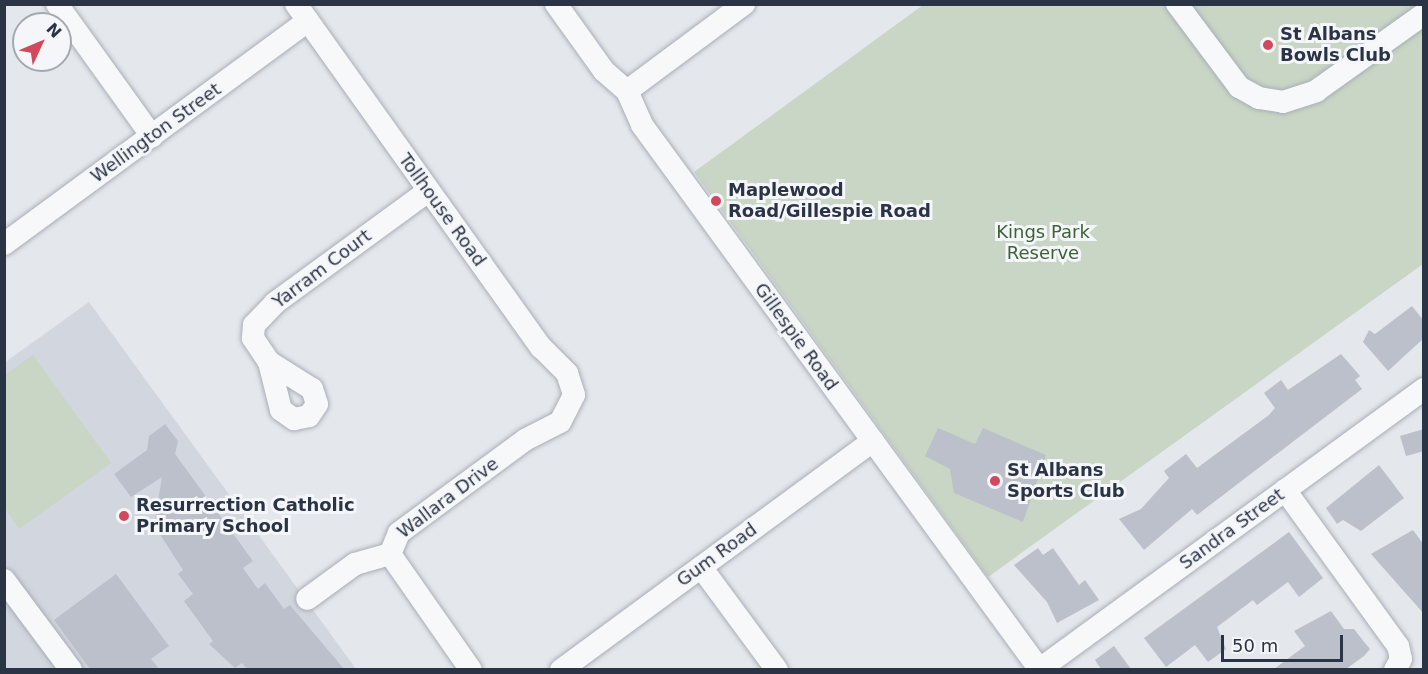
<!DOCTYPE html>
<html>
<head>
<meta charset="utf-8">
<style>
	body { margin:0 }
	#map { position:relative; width:1428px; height:674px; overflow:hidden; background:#e4e7ec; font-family:"DejaVu Sans",sans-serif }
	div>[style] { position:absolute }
	.built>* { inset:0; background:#d2d6de }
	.green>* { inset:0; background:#c9d6c5 }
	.building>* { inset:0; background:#bbc0ca }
	.roads { filter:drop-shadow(0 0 2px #a9aeb7) drop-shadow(0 0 2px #a9aeb7) }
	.minor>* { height:22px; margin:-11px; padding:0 11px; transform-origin:11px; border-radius:11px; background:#f7f8fa }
	.dots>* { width:16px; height:16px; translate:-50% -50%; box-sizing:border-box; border:3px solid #f4f6f9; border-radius:50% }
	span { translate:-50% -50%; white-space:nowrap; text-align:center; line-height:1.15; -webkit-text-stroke:6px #f4f6f9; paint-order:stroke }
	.poi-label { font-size:18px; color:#2b3445; font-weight:700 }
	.left { translate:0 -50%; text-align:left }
	.street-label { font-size:18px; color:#2b3445 }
	.park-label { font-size:18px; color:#3f6138 }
	.frame { position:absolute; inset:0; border:6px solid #2b3445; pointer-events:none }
	.north { position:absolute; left:12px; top:12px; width:60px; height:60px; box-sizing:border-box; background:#f4f6f9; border:2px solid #a4a8b1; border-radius:50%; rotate:46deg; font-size:16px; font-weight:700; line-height:24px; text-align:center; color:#2b3445 }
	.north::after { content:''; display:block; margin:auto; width:21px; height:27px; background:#d1495b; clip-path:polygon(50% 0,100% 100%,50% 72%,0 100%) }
	.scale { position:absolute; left:1221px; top:635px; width:122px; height:27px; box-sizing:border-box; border:3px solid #2b3445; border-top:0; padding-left:8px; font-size:18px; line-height:21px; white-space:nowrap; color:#2b3445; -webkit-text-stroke:4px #f4f6f9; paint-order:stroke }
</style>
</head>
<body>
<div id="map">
	<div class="built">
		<i style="clip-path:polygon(89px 302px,356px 669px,5px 669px,4px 363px)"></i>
	</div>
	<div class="green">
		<i style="clip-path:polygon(923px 5px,1423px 5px,1423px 264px,988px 577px,694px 172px)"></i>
		<i style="clip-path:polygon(33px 355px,111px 463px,19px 529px,5px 508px,5px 375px)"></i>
	</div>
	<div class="building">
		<i style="clip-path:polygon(1412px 306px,1424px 321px,1424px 338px,1388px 371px,1363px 342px,1369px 330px,1375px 334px)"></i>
		<i style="clip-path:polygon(1341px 354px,1360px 376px,1355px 380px,1362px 389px,1197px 515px,1192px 509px,1144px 550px,1119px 519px,1141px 509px,1169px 478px,1164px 471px,1186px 454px,1197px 468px,1269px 415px,1275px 408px,1264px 393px,1281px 380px,1288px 390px)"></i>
		<i style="clip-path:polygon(165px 424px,178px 441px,175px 454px,253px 561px,243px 568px,258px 589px,265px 583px,284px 609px,290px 605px,344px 669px,247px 669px,242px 663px,235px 668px,209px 644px,213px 641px,184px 601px,193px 594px,178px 574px,183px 570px,154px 525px,162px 477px,131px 497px,114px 474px,147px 450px,149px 436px)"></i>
		<i style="clip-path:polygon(938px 428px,975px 444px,983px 428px,1046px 455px,1023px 522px,954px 493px,950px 469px,925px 456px)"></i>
		<i style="clip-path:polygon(1424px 429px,1424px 451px,1406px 456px,1400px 436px)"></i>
		<i style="clip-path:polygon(1379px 465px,1404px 498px,1361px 531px,1343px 520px,1337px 524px,1326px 508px)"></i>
		<i style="clip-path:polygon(1413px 530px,1424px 545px,1424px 614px,1371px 554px)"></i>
		<i style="clip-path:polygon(1289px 532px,1323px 578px,1299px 597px,1288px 582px,1257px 605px,1253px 600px,1217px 627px,1226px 649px,1208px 662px,1195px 645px,1166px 667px,1144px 638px)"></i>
		<i style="clip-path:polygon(1038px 548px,1043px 555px,1053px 548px,1079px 585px,1085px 580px,1099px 600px,1057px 623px,1047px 602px,1014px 565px)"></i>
		<i style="clip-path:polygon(116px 574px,169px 646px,151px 659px,159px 669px,90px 669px,54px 620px)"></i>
		<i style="clip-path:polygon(1331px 611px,1344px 629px,1354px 629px,1365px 643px,1370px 649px,1364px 656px,1346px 669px,1274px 669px,1305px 646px,1294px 631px)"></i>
		<i style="clip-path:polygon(1114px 646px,1131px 669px,1101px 669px,1095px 660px)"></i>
	</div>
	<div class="roads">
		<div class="minor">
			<i style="left:57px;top:4px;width:163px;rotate:54.3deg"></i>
			<i style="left:296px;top:4px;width:422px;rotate:54.5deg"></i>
			<i style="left:541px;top:347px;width:37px;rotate:45deg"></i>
			<i style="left:567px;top:373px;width:23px;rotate:72deg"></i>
			<i style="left:574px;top:395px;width:30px;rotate:117deg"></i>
			<i style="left:560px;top:422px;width:39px;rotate:153deg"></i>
			<i style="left:525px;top:440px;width:157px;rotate:143.6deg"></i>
			<i style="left:399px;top:533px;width:23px;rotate:113deg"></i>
			<i style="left:390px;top:554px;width:36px;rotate:164deg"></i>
			<i style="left:355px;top:564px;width:59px;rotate:143.9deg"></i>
			<i style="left:556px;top:4px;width:82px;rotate:54.4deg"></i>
			<i style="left:604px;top:71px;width:30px;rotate:41deg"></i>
			<i style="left:627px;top:91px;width:37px;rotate:66deg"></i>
			<i style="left:642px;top:125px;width:675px;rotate:53.86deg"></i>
			<i style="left:1177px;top:4px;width:104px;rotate:53.2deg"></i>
			<i style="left:1239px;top:87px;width:23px;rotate:29deg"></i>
			<i style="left:1259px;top:98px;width:24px;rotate:9deg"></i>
			<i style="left:1283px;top:102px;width:35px;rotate:-18deg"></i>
			<i style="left:1316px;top:91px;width:133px;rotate:-35.5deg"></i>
			<i style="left:627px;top:91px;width:146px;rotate:-36.6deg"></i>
			<i style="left:4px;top:244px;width:377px;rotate:-36.3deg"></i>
			<i style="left:269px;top:362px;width:49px;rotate:76deg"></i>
			<i style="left:281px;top:410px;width:16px;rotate:35deg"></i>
			<i style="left:294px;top:419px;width:15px;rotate:-11deg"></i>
			<i style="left:309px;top:416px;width:14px;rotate:-56deg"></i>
			<i style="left:317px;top:404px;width:16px;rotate:-108deg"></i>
			<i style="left:312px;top:389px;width:51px;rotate:-147.9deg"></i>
			<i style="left:269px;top:362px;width:29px;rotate:-124deg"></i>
			<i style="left:253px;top:338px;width:13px;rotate:-86deg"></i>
			<i style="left:254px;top:325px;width:30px;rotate:-46deg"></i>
			<i style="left:275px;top:303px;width:190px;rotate:-36.2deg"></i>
			<i style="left:1285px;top:490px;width:193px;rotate:54.1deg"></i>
			<i style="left:1398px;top:646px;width:13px;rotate:77deg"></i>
			<i style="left:1401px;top:659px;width:13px;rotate:119deg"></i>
			<i style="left:390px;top:554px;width:141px;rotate:55.1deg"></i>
			<i style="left:701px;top:567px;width:128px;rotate:53.6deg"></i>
			<i style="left:4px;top:580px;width:112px;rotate:53.3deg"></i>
			<i style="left:1040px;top:669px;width:475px;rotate:-36.1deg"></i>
			<i style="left:561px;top:670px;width:387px;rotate:-36.3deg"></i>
		</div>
	</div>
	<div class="dots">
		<i style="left:1268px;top:45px;background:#d1495b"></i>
		<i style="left:716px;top:201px;background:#d1495b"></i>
		<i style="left:995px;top:481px;background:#d1495b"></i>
		<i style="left:124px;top:516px;background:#d1495b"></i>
	</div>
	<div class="poi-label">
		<span class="left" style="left:1280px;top:45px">St Albans<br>Bowls Club</span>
		<span class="left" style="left:728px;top:201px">Maplewood<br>Road/Gillespie Road</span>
		<span class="left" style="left:1007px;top:481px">St Albans<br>Sports Club</span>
		<span class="left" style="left:136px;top:516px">Resurrection Catholic<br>Primary School</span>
	</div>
	<div class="street-label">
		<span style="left:156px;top:133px;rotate:-36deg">Wellington Street</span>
		<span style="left:442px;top:210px;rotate:54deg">Tollhouse Road</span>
		<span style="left:322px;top:269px;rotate:-37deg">Yarram Court</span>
		<span style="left:796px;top:337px;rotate:54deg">Gillespie Road</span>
		<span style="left:448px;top:498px;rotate:-37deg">Wallara Drive</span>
		<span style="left:1232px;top:529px;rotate:-36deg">Sandra Street</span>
		<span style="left:717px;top:555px;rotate:-36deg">Gum Road</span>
	</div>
	<div class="park-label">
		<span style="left:1043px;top:243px">Kings Park<br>Reserve</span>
	</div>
	<div class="frame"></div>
	<div class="north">N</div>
	<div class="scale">50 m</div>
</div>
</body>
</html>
